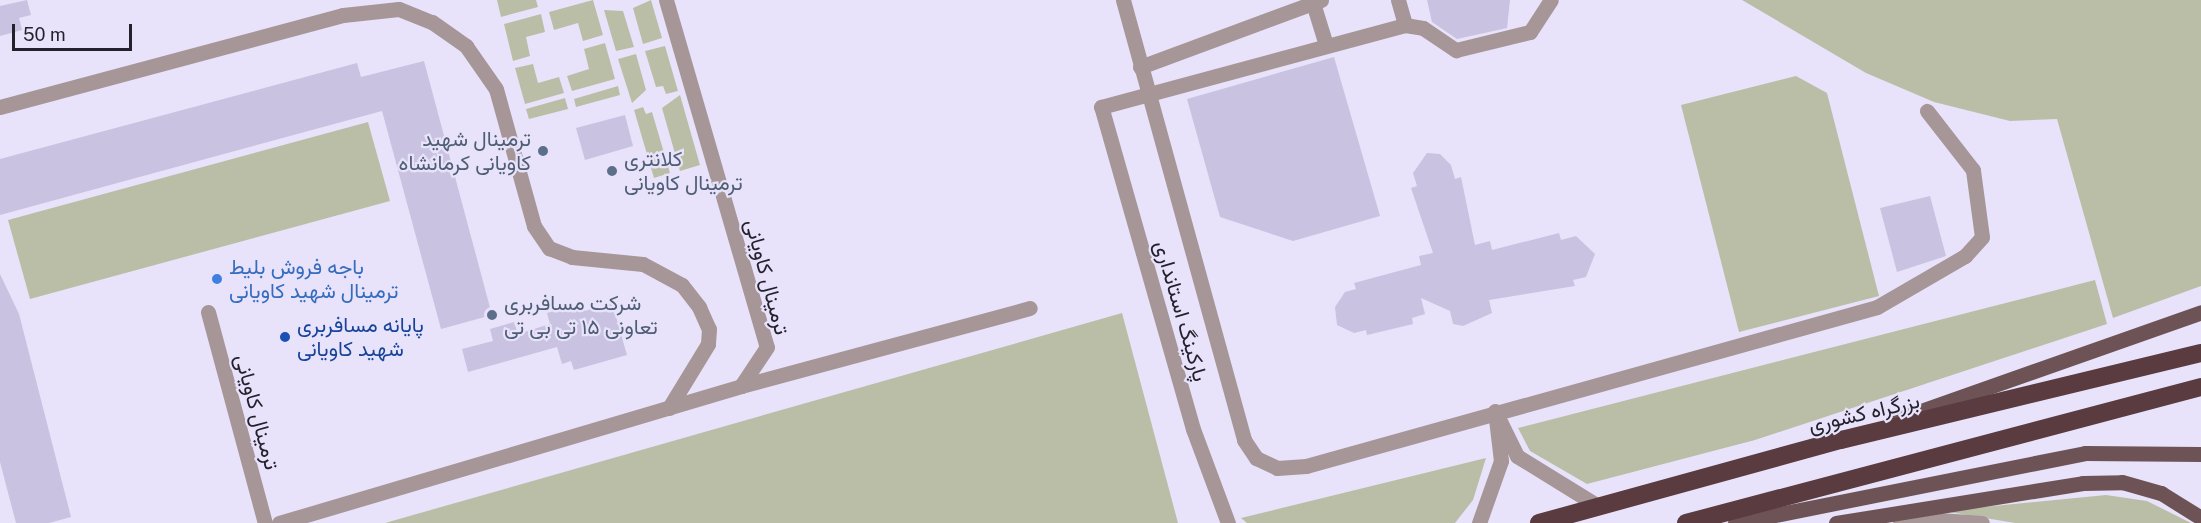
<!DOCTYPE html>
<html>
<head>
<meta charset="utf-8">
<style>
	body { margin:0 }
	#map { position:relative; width:2201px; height:523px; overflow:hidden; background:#e8e3fb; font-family:"Public Sans",Vazirmatn,sans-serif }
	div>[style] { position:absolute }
	.green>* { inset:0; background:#bbbea6 }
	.building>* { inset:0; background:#c9c2e0 }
	.minor>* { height:15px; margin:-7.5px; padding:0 7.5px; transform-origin:7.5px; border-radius:7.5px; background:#a69697 }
	.major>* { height:15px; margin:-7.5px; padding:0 7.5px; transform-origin:7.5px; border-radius:7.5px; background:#6e5356 }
	.highway>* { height:18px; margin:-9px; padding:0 9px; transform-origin:9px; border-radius:9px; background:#5a3c40 }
	.dots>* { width:16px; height:16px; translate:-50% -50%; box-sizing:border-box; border:3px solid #e8e3fb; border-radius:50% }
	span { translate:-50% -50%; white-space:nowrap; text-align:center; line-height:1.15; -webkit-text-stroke:4.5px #e8e3fb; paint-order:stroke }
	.service-label { font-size:21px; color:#4e5e75 }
	.right { translate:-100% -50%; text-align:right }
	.left { translate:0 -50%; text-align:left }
	.shop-label { font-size:21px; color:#366cbe }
	.street-label { font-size:21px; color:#24212c }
	.transit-label { font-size:21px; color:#164399 }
	.scale { position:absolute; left:12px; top:24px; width:120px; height:27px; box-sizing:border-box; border:3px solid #24212c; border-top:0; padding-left:8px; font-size:18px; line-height:21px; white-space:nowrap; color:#24212c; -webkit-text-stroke:4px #e8e3fb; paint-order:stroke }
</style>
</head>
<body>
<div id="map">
	<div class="green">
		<i style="clip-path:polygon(497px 0,536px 0,538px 7px,501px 17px)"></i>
		<i style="clip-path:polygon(593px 0,603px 35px,583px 41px,578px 23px,554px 30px,549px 12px)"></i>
		<i style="clip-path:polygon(651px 0,662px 38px,643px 44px,633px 8px)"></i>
		<i style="clip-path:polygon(1742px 0,2201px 0,2201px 286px,2113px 318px,2057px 119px,2010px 121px,1934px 102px,1866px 73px)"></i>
		<i style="clip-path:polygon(604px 10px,623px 11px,634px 47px,616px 51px)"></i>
		<i style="clip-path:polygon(541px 14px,545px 32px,526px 37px,530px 56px,513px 61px,504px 24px)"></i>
		<i style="clip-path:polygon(605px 43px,615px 79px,572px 91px,567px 76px,589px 69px,584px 49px)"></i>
		<i style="clip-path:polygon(665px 46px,678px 91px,666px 94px,663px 86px,656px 87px,645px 51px)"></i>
		<i style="clip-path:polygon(636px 54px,646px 90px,632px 103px,618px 59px)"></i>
		<i style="clip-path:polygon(533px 64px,538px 83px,559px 77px,564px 93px,525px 104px,515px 68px)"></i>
		<i style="clip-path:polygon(1796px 76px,1827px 93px,1879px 296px,1739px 332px,1681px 105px)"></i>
		<i style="clip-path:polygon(618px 86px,620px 95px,576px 107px,574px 99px)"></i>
		<i style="clip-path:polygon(680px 95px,700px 165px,680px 171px,662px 108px)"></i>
		<i style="clip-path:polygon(565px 98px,568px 109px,529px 119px,526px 109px)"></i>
		<i style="clip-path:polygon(643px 107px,646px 114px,652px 112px,670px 173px,654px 178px,634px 110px)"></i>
		<i style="clip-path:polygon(368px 122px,390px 201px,30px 299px,8px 220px)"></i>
		<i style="clip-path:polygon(2095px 280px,2107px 324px,1755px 440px,1587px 484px,1530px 451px,1518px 428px)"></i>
		<i style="clip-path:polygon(1122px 313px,1178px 523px,385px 523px)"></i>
		<i style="clip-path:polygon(1486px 458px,1473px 500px,1455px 523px,1247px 523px,1241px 518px)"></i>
		<i style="clip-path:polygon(2106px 495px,2147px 501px,2191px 523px,2015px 523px,1943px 511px)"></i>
	</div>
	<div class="building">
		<i style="clip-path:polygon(27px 0,31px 15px,19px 18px,22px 30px,0 36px,0 6px)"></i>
		<i style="clip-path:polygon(1427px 0,1510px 0,1507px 28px,1457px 39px,1432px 22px)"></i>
		<i style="clip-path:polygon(1334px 57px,1380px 216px,1293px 241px,1220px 217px,1187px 99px)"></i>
		<i style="clip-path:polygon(424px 61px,492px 315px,441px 329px,382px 111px,0 215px,0 159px,357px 63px,361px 77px)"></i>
		<i style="clip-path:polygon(625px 115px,633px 146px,585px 160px,576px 128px)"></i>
		<i style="clip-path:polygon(1427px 153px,1440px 154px,1451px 165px,1455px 179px,1461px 177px,1475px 245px,1490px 241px,1492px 250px,1559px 233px,1561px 240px,1576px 236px,1595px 254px,1586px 277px,1573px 280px,1575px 286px,1489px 300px,1492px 313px,1463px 326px,1453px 324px,1450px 311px,1421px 298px,1425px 314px,1412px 318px,1413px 324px,1367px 335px,1366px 330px,1354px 333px,1337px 325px,1335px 307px,1345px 292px,1356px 289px,1354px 283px,1421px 265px,1419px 256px,1433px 253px,1411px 188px,1417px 186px,1413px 173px)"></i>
		<i style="clip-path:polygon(1930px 196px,1946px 256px,1897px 272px,1880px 208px)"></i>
		<i style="clip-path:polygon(0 274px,19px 314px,71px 517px,49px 523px,16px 523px,0 462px)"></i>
		<i style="clip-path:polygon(582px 303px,585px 311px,612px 303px,627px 355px,574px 370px,571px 361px,562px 364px,557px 347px,468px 372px,462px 349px,493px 341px,490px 329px,514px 322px,518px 334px,550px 324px,547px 313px)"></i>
	</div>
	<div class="minor">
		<i style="left:666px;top:0;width:361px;rotate:73.8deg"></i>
		<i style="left:767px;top:347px;width:47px;rotate:123.7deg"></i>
		<i style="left:1123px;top:0;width:456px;rotate:74.6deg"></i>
		<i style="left:1244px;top:440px;width:22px;rotate:56deg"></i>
		<i style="left:1256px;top:458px;width:23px;rotate:25deg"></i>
		<i style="left:1277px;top:468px;width:29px;rotate:-4deg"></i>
		<i style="left:1306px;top:466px;width:593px;rotate:-15.56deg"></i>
		<i style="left:1877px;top:307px;width:102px;rotate:-30.1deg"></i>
		<i style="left:1965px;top:256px;width:25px;rotate:-48deg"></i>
		<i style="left:1982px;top:237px;width:68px;rotate:-97.7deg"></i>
		<i style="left:1973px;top:170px;width:75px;rotate:-127.9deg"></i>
		<i style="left:1398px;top:0;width:26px;rotate:74deg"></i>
		<i style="left:1313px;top:3px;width:44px;rotate:72.8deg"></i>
		<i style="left:1140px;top:67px;width:193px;rotate:-20.3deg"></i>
		<i style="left:0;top:107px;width:355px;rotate:-15deg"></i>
		<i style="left:343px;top:15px;width:56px;rotate:-6.1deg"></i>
		<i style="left:399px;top:9px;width:35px;rotate:22deg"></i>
		<i style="left:432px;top:22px;width:42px;rotate:35.2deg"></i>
		<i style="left:466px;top:46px;width:52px;rotate:55.1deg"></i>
		<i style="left:496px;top:89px;width:142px;rotate:74.5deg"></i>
		<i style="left:534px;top:226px;width:27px;rotate:56deg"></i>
		<i style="left:549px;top:248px;width:25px;rotate:21deg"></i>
		<i style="left:572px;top:257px;width:71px;rotate:5.6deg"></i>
		<i style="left:643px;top:264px;width:44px;rotate:28.3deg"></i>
		<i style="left:682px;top:285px;width:28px;rotate:52deg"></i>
		<i style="left:699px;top:307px;width:24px;rotate:66deg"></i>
		<i style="left:709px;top:329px;width:15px;rotate:94deg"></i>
		<i style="left:708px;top:344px;width:75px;rotate:121.4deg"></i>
		<i style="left:208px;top:312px;width:219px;rotate:74.9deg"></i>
		<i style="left:1898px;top:517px;width:84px;rotate:4.1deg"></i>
		<i style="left:279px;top:523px;width:482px;rotate:-16.5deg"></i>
		<i style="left:741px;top:386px;width:299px;rotate:-15.1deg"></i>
		<i style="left:1228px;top:523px;width:100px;rotate:-110.4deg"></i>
		<i style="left:1193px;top:429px;width:335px;rotate:-105.9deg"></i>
		<i style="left:1101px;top:107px;width:315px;rotate:-15.1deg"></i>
		<i style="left:1405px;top:25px;width:18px;rotate:9deg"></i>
		<i style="left:1423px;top:28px;width:40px;rotate:34deg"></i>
		<i style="left:1456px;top:50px;width:76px;rotate:-13.7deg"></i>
		<i style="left:1530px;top:32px;width:38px;rotate:-57deg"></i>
		<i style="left:1479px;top:523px;width:66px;rotate:-70.5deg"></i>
		<i style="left:1501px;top:461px;width:50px;rotate:-96.8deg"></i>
		<i style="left:1495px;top:411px;width:50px;rotate:63.9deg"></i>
		<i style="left:1517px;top:456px;width:95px;rotate:31.7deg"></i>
	</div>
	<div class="major">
		<i style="left:1898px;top:419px;width:321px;rotate:-19.4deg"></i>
		<i style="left:1735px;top:523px;width:357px;rotate:-11.3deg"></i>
		<i style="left:2085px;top:453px;width:116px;rotate:0.5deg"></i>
		<i style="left:1836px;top:523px;width:250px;rotate:-9.2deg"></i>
		<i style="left:2083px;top:483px;width:39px;rotate:-1deg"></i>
		<i style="left:2122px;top:482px;width:41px;rotate:15.8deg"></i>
		<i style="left:2161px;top:493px;width:47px;rotate:32deg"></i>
	</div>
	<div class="highway">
		<i style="left:1539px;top:523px;width:313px;rotate:-15.4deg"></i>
		<i style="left:1841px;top:440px;width:370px;rotate:-13.6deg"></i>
		<i style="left:1686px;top:523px;width:533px;rotate:-14.79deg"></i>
	</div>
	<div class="dots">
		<i style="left:543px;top:151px;background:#5c6f8a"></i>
		<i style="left:612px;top:171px;background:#5c6f8a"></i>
		<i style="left:217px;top:279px;background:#3f7fe0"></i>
		<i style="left:492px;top:315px;background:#5c6f8a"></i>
		<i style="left:285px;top:337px;background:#1a4fb4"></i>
	</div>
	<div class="service-label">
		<span class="right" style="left:531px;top:151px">ترمینال شهید<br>کاویانی کرمانشاه</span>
		<span class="left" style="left:624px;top:171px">کلانتری<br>ترمینال کاویانی</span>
		<span class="left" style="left:504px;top:315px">شرکت مسافربری<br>تعاونی ۱۵ تی بی تی</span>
	</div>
	<div class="shop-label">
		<span class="left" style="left:229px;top:279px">باجه فروش بلیط<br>ترمینال شهید کاویانی</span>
	</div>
	<div class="street-label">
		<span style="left:767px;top:277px;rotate:75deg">ترمینال کاویانی</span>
		<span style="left:1181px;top:311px;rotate:74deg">پارکینگ استانداری</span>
		<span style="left:257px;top:412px;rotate:75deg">ترمینال کاویانی</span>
		<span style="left:1864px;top:413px;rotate:-13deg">بزرگراه کشوری</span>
	</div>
	<div class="transit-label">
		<span class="left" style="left:297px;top:337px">پايانه مسافربری<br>شهید کاویانی</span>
	</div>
	<div class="scale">50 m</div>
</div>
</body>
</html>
